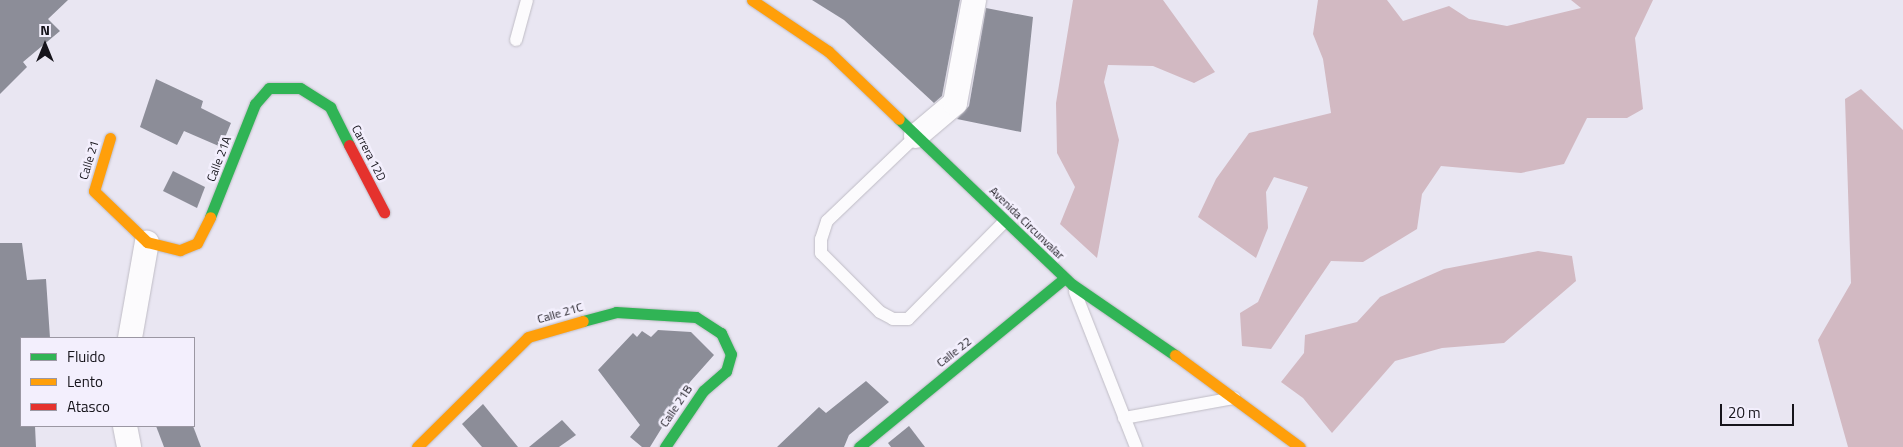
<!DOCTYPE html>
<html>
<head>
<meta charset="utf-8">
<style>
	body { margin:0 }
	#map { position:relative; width:1903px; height:447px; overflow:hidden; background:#e9e6f2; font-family:"Titillium Web",sans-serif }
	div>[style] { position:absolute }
	.forest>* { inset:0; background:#d2b9c2 }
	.building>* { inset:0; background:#8c8d98 }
	.roads { filter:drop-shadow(0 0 1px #bfbcc5) drop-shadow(0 0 1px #bfbcc5) }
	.lane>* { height:12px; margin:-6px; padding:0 6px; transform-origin:6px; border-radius:6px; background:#fcfbfd }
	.street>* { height:24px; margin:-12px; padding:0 12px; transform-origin:12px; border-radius:12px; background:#fcfbfd }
	.fast>* { height:11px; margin:-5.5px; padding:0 5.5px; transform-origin:5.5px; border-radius:5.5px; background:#30b455 }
	.slow>* { height:11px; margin:-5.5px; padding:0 5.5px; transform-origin:5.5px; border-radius:5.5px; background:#ff9f0a }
	.jam>* { height:11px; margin:-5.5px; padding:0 5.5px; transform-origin:5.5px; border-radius:5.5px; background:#e5322d }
	span { translate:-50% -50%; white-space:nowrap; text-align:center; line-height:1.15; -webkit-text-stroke:5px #f3effd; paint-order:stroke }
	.street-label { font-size:12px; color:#16141b }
	.legend { position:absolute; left:20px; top:337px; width:175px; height:90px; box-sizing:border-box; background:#f3effd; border:1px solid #9b97a3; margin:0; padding:6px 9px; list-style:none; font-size:15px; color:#16141b }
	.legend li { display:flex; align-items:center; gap:10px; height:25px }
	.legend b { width:25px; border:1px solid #9b97a3 }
	.north { position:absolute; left:20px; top:20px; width:50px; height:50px; -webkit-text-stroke:4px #f3effd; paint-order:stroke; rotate:0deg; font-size:14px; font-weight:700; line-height:20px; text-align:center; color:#16141b }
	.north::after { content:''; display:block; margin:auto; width:18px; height:22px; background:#16141b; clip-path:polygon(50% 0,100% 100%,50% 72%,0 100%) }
	.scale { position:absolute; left:1720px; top:404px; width:74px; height:22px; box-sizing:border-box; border:2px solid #16141b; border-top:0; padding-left:6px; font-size:15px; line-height:18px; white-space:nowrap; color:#16141b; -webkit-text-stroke:4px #f3effd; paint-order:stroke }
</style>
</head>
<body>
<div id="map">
	<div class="forest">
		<i style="clip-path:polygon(1073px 0,1163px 0,1215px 72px,1194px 83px,1153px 66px,1108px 65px,1104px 82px,1119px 140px,1097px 258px,1060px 224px,1075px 187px,1057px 153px,1056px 103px)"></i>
		<i style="clip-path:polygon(1318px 0,1387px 0,1403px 21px,1449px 6px,1469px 19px,1507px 26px,1581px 8px,1571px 0,1653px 0,1635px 38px,1643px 109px,1627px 118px,1587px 118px,1564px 164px,1521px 173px,1441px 166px,1422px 194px,1417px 229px,1363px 262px,1331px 261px,1271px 349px,1242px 346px,1240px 313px,1258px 302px,1308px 187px,1274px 177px,1266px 192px,1268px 228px,1256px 258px,1198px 217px,1216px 179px,1249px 133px,1331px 113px,1323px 59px,1313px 34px)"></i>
		<i style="clip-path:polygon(1861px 89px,1903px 130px,1903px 447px,1848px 447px,1818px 340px,1851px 283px,1845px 99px)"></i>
		<i style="clip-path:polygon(1538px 251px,1572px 256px,1576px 281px,1504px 343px,1442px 348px,1395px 361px,1332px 433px,1303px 398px,1281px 382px,1304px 353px,1305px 335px,1357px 322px,1380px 297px,1444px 269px)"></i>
	</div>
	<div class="building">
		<i style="clip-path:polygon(0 0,68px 0,48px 19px,60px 31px,23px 62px,27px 67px,0 94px)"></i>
		<i style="clip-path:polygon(812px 0,960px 0,942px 96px,934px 103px,844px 20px)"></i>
		<i style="clip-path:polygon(986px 8px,1033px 17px,1021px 132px,957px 119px,969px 106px)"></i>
		<i style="clip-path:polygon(156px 79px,203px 101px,201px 108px,231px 123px,221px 147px,184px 131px,177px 145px,140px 127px)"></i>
		<i style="clip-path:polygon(173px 171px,205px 187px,197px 208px,163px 191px)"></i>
		<i style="clip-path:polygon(0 243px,22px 243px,27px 280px,46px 279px,50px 338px,21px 338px,21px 426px,35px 426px,36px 447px,0 447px)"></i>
		<i style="clip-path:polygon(658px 330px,691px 332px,714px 355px,690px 382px,650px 447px,642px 447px,630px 437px,640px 425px,598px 370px,633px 333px,637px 337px,642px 331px,651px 337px)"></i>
		<i style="clip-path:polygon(866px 381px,889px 402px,849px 435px,844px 447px,777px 447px,819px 407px,826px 413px)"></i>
		<i style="clip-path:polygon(483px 404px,518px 447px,482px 447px,462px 424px)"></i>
		<i style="clip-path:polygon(562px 420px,576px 435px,559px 447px,529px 447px)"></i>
		<i style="clip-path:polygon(156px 426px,193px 426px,201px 447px,164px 447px)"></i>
		<i style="clip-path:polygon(909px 426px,925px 447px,891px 447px,888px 443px)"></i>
	</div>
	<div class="roads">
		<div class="lane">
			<i style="left:516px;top:40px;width:41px;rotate:-74.6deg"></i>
			<i style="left:916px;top:136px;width:123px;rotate:136.3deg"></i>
			<i style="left:827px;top:221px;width:19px;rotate:108deg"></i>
			<i style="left:821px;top:239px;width:14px;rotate:90deg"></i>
			<i style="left:821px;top:253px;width:83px;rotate:45deg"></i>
			<i style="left:880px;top:312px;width:15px;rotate:28deg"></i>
			<i style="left:893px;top:319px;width:15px"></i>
			<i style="left:908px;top:319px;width:138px;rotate:-45.3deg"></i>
			<i style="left:1075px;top:292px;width:167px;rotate:68.5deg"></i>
			<i style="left:1124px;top:418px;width:112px;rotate:-10.3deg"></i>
		</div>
		<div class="street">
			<i style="left:916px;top:136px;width:51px;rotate:-40.2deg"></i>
			<i style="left:955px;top:103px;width:105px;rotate:-79.5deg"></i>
			<i style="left:130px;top:338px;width:97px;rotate:-80deg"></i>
			<i style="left:125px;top:426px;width:21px;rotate:79deg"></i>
		</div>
		<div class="fast">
			<i style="left:899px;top:119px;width:240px;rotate:43.7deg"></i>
			<i style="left:1073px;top:285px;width:124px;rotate:34.5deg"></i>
			<i style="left:210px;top:217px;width:122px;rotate:-68.3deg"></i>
			<i style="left:255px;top:104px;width:21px;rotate:-49deg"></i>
			<i style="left:269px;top:88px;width:31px"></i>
			<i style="left:300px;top:88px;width:36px;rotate:32deg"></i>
			<i style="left:330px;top:107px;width:42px;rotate:63.4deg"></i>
			<i style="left:583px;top:321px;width:34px;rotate:-15deg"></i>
			<i style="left:616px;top:312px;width:80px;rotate:3.6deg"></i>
			<i style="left:696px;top:317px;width:30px;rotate:33deg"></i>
			<i style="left:721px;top:333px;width:23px;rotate:65deg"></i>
			<i style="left:731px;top:354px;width:18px;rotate:106deg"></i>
			<i style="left:726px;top:371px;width:30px;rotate:139deg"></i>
			<i style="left:703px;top:391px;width:68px;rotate:124.2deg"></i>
			<i style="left:859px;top:447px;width:266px;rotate:-39.4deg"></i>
		</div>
		<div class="slow">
			<i style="left:752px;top:0;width:92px;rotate:33.9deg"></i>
			<i style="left:828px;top:51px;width:98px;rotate:43.8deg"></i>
			<i style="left:110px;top:138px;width:55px;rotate:106.8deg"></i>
			<i style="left:94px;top:191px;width:74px;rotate:43.9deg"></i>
			<i style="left:147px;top:242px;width:34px;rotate:14deg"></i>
			<i style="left:180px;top:250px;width:18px;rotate:-22deg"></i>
			<i style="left:197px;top:243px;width:29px;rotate:-63deg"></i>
			<i style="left:1175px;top:355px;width:155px;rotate:36.4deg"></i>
			<i style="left:417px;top:447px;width:156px;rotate:-44.7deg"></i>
			<i style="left:528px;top:337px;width:57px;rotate:-16.2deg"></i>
		</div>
		<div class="jam">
			<i style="left:349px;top:145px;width:76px;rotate:62.4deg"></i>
		</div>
	</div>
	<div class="street-label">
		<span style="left:369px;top:153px;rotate:63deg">Carrera 12D</span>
		<span style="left:219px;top:159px;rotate:-69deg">Calle 21A</span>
		<span style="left:89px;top:160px;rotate:-73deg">Calle 21</span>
		<span style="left:1027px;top:223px;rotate:44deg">Avenida Circunvalar</span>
		<span style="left:560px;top:313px;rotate:-16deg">Calle 21C</span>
		<span style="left:954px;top:352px;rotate:-38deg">Calle 22</span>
		<span style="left:676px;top:406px;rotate:-56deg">Calle 21B</span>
	</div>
	<ul class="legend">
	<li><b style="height:6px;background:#30b455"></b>Fluido</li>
	<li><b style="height:6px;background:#ff9f0a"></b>Lento</li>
	<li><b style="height:6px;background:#e5322d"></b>Atasco</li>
	</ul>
	<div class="north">N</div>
	<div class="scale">20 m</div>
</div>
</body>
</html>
